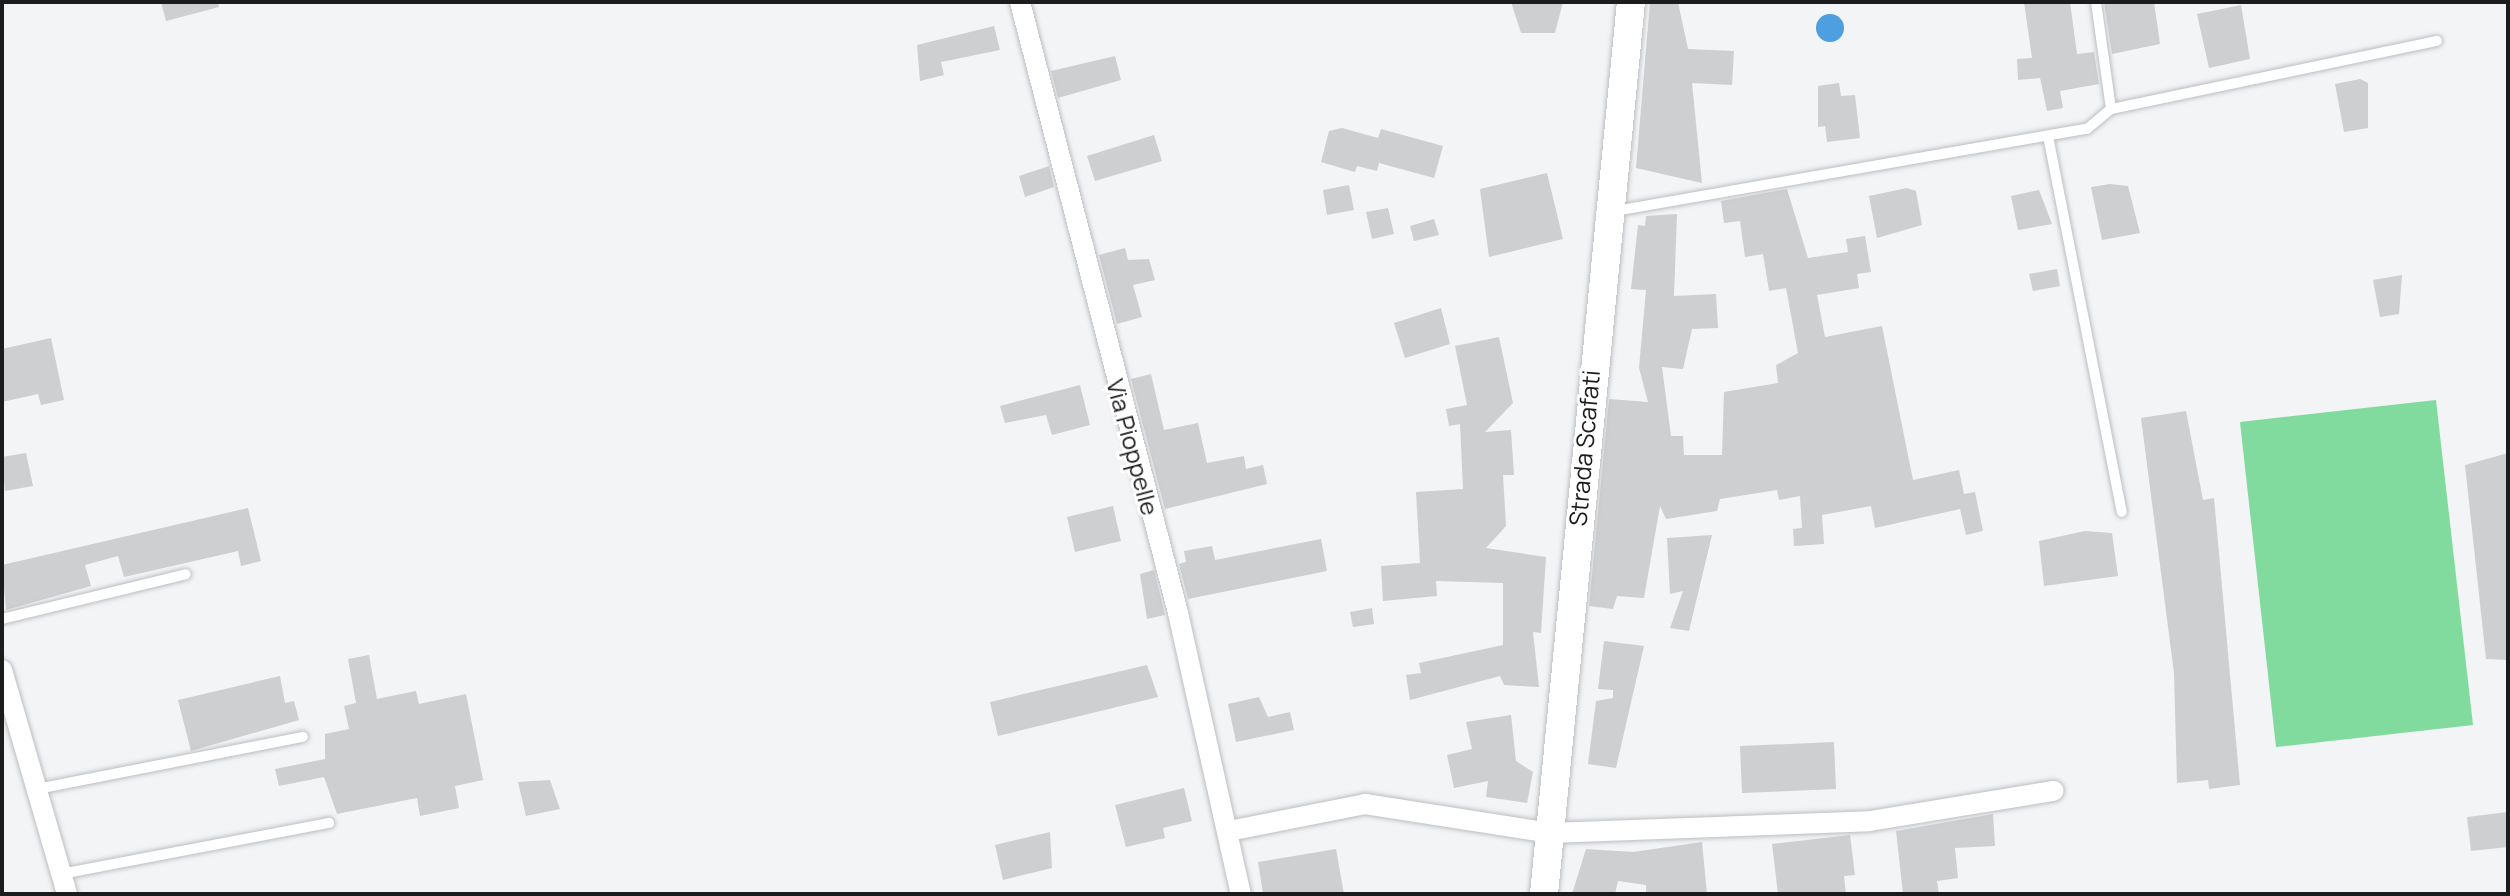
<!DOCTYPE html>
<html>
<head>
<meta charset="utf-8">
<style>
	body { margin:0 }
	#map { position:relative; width:2510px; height:896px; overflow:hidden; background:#f2f4f6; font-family:Manrope,sans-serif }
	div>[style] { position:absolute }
	.green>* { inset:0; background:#81db9e }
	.water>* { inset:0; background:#4e9fe0 }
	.round { border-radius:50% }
	.building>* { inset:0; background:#cdcfd1 }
	.roads { filter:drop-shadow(0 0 2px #bcbec0) drop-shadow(0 0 2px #bcbec0) }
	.lane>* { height:10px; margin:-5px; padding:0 5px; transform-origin:5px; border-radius:5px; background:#fff }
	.street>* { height:20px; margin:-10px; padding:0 10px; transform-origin:10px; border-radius:10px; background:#fff }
	.secondary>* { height:28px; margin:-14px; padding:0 14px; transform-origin:14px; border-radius:14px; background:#fff }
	span { translate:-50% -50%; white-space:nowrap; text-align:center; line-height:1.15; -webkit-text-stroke:6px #fff; paint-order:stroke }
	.street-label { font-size:24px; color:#1c1c1d }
	.frame { position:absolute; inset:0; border:4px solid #1c1c1d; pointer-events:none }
</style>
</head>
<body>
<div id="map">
	<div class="green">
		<i style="clip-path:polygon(2436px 400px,2473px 725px,2276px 747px,2240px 422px)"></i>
	</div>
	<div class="water">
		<i class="round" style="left:1816px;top:14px;width:28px;height:28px"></i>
	</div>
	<div class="building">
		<i style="clip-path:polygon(161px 2px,218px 2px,219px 7px,166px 21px)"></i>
		<i style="clip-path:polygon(1511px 2px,1563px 2px,1555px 33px,1521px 33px)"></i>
		<i style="clip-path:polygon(1650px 2px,1678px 2px,1688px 49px,1734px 51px,1732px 85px,1692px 83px,1702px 183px,1636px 168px)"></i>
		<i style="clip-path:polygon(2024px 2px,2070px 2px,2077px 54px,2094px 52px,2099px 84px,2060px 91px,2063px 108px,2047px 111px,2040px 78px,2018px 80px,2017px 59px,2032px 58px)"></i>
		<i style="clip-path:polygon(2104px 2px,2154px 2px,2160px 44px,2112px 54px)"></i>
		<i style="clip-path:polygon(2241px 5px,2250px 59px,2209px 68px,2197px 14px)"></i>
		<i style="clip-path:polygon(994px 26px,1000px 50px,941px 62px,944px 75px,920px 81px,917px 45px)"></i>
		<i style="clip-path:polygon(1115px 56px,1121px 80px,1058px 98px,1051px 71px)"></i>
		<i style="clip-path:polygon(2360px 79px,2368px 83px,2368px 128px,2344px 132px,2335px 84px)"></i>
		<i style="clip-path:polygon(1839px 83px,1841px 96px,1855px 95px,1860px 138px,1827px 142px,1825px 126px,1818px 127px,1818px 86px)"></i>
		<i style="clip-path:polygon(1342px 128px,1378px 138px,1381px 129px,1443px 146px,1434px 178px,1379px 163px,1377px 171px,1357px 166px,1355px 172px,1321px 162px,1329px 131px)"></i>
		<i style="clip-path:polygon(1154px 135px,1162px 161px,1095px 181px,1087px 156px)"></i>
		<i style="clip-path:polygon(1049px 166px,1054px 187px,1025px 197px,1019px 176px)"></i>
		<i style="clip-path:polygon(1547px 173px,1563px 239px,1489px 257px,1480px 189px)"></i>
		<i style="clip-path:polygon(2110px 184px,2128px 186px,2140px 233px,2102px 240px,2091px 187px)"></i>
		<i style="clip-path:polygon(1349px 185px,1354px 210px,1327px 215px,1323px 190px)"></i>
		<i style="clip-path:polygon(1907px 188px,1916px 191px,1922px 225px,1877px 238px,1869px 196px)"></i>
		<i style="clip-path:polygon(1787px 189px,1808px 258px,1848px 252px,1846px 239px,1865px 236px,1871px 272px,1857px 274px,1859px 288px,1817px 295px,1825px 337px,1882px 326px,1913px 480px,1959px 470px,1964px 494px,1975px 492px,1983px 531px,1966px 535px,1960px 509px,1875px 528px,1871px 506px,1822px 515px,1824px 544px,1794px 546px,1793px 529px,1802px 528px,1800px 496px,1779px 500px,1777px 490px,1720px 499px,1717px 511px,1666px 519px,1660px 506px,1644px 598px,1617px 596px,1613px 609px,1589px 606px,1609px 399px,1648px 402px,1639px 368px,1646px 290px,1631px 289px,1638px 225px,1645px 226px,1646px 216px,1677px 214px,1674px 296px,1716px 294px,1718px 328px,1692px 329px,1683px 369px,1662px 367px,1671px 436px,1683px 436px,1684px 455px,1722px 455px,1724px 392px,1778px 383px,1776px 365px,1798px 353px,1786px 288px,1769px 291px,1763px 254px,1745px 257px,1740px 221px,1724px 223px,1721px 201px)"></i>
		<i style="clip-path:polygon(2039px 190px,2052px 224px,2018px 230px,2011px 196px)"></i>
		<i style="clip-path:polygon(1388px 208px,1394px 234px,1372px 239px,1366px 212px)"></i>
		<i style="clip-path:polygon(1434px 219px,1439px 235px,1414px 241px,1410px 226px)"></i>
		<i style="clip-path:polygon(1125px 248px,1128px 260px,1149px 259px,1155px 280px,1133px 285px,1142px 317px,1117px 324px,1099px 255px)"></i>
		<i style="clip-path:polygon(2057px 269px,2060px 286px,2033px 291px,2029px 274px)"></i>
		<i style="clip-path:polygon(2402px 275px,2399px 314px,2380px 317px,2373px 280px)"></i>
		<i style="clip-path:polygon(1441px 308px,1450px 344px,1405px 358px,1394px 323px)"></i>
		<i style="clip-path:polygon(1499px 337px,1513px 403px,1485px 432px,1511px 430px,1514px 475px,1503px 475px,1506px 526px,1486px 548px,1546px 557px,1541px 633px,1533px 632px,1539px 687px,1504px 685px,1500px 676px,1410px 700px,1406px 675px,1421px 673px,1419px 663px,1503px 645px,1503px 583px,1436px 581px,1437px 596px,1383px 601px,1381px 566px,1420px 563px,1416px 492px,1463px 489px,1460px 424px,1449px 426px,1446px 409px,1467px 405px,1455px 346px)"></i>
		<i style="clip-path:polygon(51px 338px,64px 400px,41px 405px,38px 394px,2px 402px,2px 349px)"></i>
		<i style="clip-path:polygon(1151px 374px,1164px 430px,1198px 423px,1207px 463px,1244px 456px,1246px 469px,1263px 465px,1267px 484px,1165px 509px,1131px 379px)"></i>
		<i style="clip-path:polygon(1080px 385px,1090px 425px,1052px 435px,1046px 415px,1005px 423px,1000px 406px)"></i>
		<i style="clip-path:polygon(2186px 411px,2203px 500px,2214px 498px,2240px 785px,2209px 789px,2208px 780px,2177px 783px,2174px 673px,2141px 418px)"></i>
		<i style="clip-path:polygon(26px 453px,33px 486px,5px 491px,2px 457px)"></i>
		<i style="clip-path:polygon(2508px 453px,2508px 660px,2486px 659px,2465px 465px)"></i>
		<i style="clip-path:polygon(1113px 506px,1121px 541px,1075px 552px,1067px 517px)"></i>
		<i style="clip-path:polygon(248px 508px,261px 561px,241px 566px,238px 551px,124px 577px,118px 556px,85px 565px,91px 586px,6px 610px,2px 565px)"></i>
		<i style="clip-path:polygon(2085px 531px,2112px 533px,2118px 576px,2044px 586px,2039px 541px)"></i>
		<i style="clip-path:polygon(1712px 535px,1689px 631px,1670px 628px,1683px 591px,1670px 594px,1667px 538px)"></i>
		<i style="clip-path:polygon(1321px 539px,1327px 571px,1188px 599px,1179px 564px,1186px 562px,1184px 551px,1212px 546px,1215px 560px)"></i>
		<i style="clip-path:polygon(1154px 570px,1165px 615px,1147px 619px,1140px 574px)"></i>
		<i style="clip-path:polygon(1372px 608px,1374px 624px,1353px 627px,1350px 612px)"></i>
		<i style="clip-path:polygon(1604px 641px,1644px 646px,1616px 768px,1588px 764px,1596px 701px,1613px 698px,1613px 690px,1598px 689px)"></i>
		<i style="clip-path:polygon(369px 655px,377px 699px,416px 691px,419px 704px,466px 694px,483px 780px,455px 786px,459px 808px,420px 816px,417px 798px,337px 814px,324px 777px,279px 786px,275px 769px,325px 759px,325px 734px,349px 729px,344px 706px,356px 703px,348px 659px)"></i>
		<i style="clip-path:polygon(1147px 665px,1158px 697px,998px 736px,990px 702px)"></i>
		<i style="clip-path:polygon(280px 676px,285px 703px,294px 701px,299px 720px,191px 751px,178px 700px)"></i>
		<i style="clip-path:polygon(1259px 697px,1268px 717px,1290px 712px,1294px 730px,1236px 742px,1228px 704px)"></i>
		<i style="clip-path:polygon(1511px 715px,1516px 761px,1533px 772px,1527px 803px,1486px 797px,1488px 781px,1454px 788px,1447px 755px,1472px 749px,1466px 722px)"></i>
		<i style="clip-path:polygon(1834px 742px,1836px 789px,1742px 793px,1740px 746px)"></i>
		<i style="clip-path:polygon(550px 780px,560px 809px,526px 816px,518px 782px)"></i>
		<i style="clip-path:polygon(1184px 788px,1192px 821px,1163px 828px,1165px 838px,1126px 847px,1115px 805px)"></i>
		<i style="clip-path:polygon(2508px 812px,2508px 847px,2471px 851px,2467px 817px)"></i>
		<i style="clip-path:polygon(1993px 814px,1995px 846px,1955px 848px,1958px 878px,1937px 881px,1939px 894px,1903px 894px,1896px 831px)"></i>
		<i style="clip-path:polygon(1050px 832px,1052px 868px,1003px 880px,995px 845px)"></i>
		<i style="clip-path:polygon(1850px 835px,1855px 875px,1844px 876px,1846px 894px,1778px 894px,1772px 844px)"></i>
		<i style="clip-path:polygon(1702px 842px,1707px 894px,1646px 894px,1646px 885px,1618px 881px,1615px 894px,1572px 894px,1586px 849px,1633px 852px)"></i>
		<i style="clip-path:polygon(1336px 849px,1344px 894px,1263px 894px,1258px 862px)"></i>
	</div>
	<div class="roads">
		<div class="lane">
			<i style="left:2111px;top:109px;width:333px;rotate:-11.8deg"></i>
			<i style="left:2048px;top:136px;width:383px;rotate:78.9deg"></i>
			<i style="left:1615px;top:211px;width:479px;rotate:-9.9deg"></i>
			<i style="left:2087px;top:129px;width:31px;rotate:-40deg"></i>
			<i style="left:2111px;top:109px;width:108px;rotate:-98deg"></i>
			<i style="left:2px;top:619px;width:189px;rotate:-13.7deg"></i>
			<i style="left:37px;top:789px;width:271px;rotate:-11.1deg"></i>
			<i style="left:61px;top:874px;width:273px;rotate:-10.8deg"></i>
		</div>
		<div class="street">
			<i style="left:1020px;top:2px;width:631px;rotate:75.5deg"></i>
			<i style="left:1178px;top:613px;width:288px;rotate:77.4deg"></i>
			<i style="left:2px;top:670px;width:233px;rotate:73.8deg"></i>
			<i style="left:1229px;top:831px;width:139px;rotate:-11.2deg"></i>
			<i style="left:1365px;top:804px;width:187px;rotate:8.9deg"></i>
			<i style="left:1550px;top:833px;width:320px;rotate:-2.1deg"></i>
			<i style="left:1870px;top:821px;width:186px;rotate:-9.3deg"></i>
		</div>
		<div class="secondary">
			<i style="left:1544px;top:894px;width:896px;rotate:-84.43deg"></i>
		</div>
	</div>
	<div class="street-label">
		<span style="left:1133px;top:447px;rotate:75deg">Via Pioppelle</span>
		<span style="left:1584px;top:448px;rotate:-85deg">Strada Scafati</span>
	</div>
	<div class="frame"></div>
</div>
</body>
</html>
